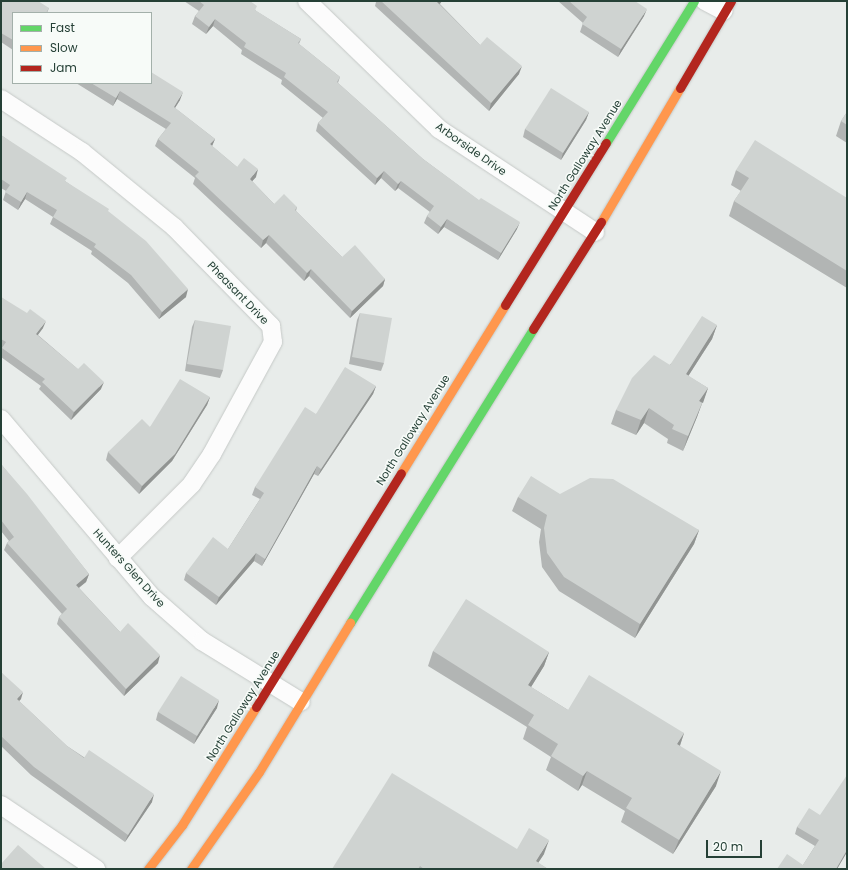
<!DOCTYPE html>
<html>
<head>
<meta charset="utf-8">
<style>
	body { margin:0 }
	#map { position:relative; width:848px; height:870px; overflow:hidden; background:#e8ecea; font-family:Poppins,sans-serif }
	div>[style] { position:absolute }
	.roads { filter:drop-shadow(0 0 1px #c5c9c7) drop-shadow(0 0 1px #c5c9c7) }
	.street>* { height:18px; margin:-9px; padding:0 9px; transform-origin:9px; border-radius:9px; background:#fcfcfc }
	.fast>* { height:9px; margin:-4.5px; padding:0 4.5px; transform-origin:4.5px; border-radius:4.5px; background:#63d668 }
	.slow>* { height:9px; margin:-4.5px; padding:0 4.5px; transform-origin:4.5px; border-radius:4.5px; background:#ff974d }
	.jam>* { height:9px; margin:-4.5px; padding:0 4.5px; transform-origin:4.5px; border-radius:4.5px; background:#b3261e }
	.wall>* { inset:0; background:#b2b5b4 }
	.shaded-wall>* { inset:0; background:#919492 }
	.building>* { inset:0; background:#cfd3d1 }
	span { translate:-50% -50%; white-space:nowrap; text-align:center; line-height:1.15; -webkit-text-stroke:3px #f7fbf8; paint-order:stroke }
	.street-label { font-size:11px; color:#254036 }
	.frame { position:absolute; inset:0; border:2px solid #254036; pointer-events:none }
	.legend { position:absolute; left:12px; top:12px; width:140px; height:72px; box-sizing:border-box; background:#f7fbf8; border:1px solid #a3b0aa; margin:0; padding:5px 7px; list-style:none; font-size:12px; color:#254036 }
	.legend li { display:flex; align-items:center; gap:8px; height:20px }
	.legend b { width:20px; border:1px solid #a3b0aa }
	.scale { position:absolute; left:706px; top:840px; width:56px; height:18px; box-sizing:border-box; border:2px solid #254036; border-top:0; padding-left:5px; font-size:12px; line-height:14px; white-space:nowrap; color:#254036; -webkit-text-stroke:3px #f7fbf8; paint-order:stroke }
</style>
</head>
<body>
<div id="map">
	<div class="roads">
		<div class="street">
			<i style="left:307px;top:1px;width:184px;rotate:44.1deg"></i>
			<i style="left:439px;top:129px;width:187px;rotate:33.4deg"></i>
			<i style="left:705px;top:1px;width:21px;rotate:28deg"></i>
			<i style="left:1px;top:99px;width:97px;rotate:33.2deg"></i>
			<i style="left:82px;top:152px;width:119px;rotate:39.2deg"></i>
			<i style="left:174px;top:227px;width:139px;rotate:45.6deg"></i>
			<i style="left:271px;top:326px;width:16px;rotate:83deg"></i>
			<i style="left:273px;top:342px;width:128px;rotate:118.6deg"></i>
			<i style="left:212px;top:454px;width:36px;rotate:124deg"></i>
			<i style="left:192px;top:484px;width:105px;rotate:135deg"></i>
			<i style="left:1px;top:419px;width:233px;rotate:49.7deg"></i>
			<i style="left:152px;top:597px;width:67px;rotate:41.3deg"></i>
			<i style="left:202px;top:641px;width:116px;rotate:31.6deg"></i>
			<i style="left:1px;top:805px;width:115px;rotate:34deg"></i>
		</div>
		<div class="fast">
			<i style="left:606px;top:143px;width:167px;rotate:-58.2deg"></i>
			<i style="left:350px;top:623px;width:346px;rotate:-58.1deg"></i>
		</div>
		<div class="slow">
			<i style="left:601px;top:222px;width:156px;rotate:-59.5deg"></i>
			<i style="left:401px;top:473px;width:198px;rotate:-58.2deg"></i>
			<i style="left:148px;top:869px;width:56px;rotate:-52.3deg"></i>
			<i style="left:182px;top:825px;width:139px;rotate:-57.9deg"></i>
			<i style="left:191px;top:869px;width:118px;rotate:-55deg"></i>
			<i style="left:259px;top:772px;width:175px;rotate:-58.6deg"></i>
		</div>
		<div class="jam">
			<i style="left:680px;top:88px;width:101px;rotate:-59.6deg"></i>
			<i style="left:505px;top:305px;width:191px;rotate:-58.1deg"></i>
			<i style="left:533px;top:329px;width:127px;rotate:-57.6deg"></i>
			<i style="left:256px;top:707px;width:275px;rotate:-58.2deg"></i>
		</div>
	</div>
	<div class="wall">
		<i style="clip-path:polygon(1px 1px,49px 8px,47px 13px,13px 13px,13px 50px,1px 42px)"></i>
		<i style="clip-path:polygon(184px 1px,250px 1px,256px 11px,301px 39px,299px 44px,340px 77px,338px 83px,423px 159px,517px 229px,498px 260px,444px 227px,438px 234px,424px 223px,427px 216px,430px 212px,398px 188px,395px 191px,381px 178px,375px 185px,316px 131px,318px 123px,323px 118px,281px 84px,282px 80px,241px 54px,242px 50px,213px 26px,206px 34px,192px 24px,195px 16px,199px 11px)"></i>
		<i style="clip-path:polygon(375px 1px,442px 1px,440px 4px,480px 45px,519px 74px,489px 111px,375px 6px,376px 2px)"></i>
		<i style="clip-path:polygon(558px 1px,635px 1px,644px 16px,618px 57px,580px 32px,583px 23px)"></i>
		<i style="clip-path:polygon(76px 83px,151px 83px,180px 100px,175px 108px,215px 139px,212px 146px,237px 167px,256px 177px,252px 181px,274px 204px,297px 207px,296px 211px,342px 257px,385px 279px,383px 286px,350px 318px,309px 276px,304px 281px,266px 243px,261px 248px,193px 184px,195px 178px,155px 146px,158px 139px,166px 129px,117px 99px,113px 106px)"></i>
		<i style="clip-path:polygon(589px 112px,586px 120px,561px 160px,523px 137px,525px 129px)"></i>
		<i style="clip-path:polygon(847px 112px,847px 143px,836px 136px,841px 121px)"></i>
		<i style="clip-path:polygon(1px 135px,108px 212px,186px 297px,159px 319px,128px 283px,91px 254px,92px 251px,50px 224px,53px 217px,25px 199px,18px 210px,3px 200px,6px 191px,1px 188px)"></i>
		<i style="clip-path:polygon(736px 170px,847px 198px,847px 288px,729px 216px,734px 201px,741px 191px,731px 185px)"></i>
		<i style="clip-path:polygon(1px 297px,43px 328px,38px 335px,101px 389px,71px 420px,39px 389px,41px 386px,1px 357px,2px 348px,1px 348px)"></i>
		<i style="clip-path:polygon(360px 313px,384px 363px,381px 371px,349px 364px,357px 320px)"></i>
		<i style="clip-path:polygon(195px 320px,223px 370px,220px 378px,185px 371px,192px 327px)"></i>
		<i style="clip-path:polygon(717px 325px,712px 339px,688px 376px,708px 388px,697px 417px,683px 451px,667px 443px,668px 439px,644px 423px,636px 435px,611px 424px,616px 410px)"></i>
		<i style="clip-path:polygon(376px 386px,373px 394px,318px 476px,314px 474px,262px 566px,254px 561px,216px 605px,184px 580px,186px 573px,228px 549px,260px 499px,252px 495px,255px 487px,316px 414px)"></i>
		<i style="clip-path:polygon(210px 397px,207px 405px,172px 461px,139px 494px,106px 460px,108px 452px,150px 427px)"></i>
		<i style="clip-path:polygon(1px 464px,89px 574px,86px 582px,79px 588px,120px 632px,158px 663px,124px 696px,57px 624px,59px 617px,62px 614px,4px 550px,7px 543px,9px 541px,1px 531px)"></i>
		<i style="clip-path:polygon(560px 494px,699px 530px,694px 544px,635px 638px,559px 591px,542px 567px,539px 542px,541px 529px,512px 511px,518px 497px)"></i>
		<i style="clip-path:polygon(433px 651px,549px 652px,544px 666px,531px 687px,568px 710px,684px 733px,680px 746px,716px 786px,673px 854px,621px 822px,625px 811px,582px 785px,578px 791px,546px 770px,551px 757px,523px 739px,527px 727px,428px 666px)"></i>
		<i style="clip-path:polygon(1px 672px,21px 699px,19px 701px,67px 746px,152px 802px,125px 842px,31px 775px,1px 746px)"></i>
		<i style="clip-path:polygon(217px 708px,194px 744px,156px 720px,158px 712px)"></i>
		<i style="clip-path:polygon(820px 815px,847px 852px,837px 869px,777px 869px,803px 865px,815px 846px,795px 834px,797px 827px)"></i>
		<i style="clip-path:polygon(517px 849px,544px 854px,538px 863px,548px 869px,332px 869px)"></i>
	</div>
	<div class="shaded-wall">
		<i style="clip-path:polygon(439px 1px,442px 1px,441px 2px,435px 10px,437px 2px)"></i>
		<i style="clip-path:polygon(647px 9px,644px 16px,618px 57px,621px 49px)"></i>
		<i style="clip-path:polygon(215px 19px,213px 26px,206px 34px,209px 27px)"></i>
		<i style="clip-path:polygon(522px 66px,519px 74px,489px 111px,491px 103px)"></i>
		<i style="clip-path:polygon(120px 91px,117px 99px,113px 106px,116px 98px)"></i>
		<i style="clip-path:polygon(183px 92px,180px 100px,171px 114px,174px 107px)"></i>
		<i style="clip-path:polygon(589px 112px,586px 120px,561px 160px,563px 153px)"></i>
		<i style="clip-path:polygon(215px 139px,212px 146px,210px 144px)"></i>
		<i style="clip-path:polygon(258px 169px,256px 177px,247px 187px,250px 179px)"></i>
		<i style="clip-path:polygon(384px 171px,381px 178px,375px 185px,377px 178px)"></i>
		<i style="clip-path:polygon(401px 181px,398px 188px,395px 191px,398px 184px)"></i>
		<i style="clip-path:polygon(27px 192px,25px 199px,18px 210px,21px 202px)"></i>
		<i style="clip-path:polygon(447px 219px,444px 227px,438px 234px,441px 227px)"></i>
		<i style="clip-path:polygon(520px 222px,517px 229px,498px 260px,501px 253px)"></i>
		<i style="clip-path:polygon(269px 235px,266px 243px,261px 248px,263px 240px)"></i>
		<i style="clip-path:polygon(311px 269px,309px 276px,304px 281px,307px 273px)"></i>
		<i style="clip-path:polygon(385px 279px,383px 286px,350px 318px,352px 311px)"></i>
		<i style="clip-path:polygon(188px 289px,186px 297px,159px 319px,162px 312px)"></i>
		<i style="clip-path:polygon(46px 321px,43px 328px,33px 341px,36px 334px)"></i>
		<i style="clip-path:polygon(717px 325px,712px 339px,680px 389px,686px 374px)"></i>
		<i style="clip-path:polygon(104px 382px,101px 389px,71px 420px,74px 412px)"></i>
		<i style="clip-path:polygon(376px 386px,373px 394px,318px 476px,321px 469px)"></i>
		<i style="clip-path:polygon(708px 388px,703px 403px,699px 401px)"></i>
		<i style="clip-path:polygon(210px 397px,207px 405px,172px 461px,139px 494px,142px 486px)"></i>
		<i style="clip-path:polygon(702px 403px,697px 417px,683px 451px,688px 436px)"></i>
		<i style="clip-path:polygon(649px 408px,644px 423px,636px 435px,641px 420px)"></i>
		<i style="clip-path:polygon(317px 466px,314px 474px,262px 566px,265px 559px)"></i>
		<i style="clip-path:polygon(699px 530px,694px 544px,635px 638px,640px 624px)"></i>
		<i style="clip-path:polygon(256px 553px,254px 561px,216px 605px,219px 597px)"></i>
		<i style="clip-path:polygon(89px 574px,86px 582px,73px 592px,76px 585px)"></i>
		<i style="clip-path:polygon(549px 652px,544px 666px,523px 700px,528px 685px)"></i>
		<i style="clip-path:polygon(160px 655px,158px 663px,124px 696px,126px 689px)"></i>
		<i style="clip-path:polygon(23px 692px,21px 699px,14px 706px,17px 699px)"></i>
		<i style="clip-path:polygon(219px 700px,217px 708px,194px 744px,197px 736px)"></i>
		<i style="clip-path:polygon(684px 733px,679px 748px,677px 744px)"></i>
		<i style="clip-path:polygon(587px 771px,582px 785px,578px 791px,583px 776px)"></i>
		<i style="clip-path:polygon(721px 771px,716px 786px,673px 854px,679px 840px)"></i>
		<i style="clip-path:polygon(154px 794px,152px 802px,125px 842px,128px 835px)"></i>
		<i style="clip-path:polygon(549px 840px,544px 854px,534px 869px,536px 861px)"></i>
		<i style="clip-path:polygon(847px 850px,847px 852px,837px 869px,836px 869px)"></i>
	</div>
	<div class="building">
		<i style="clip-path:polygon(1px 1px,38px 1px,49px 8px,46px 13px,13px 13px,13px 40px,1px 33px)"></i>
		<i style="clip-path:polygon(199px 1px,250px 1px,257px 6px,255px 10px,301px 39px,298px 43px,340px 77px,337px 82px,423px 159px,479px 200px,481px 198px,520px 222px,501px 253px,447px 219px,441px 227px,427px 216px,434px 206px,401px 181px,398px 184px,384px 171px,377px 178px,318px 123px,328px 112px,284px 77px,286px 73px,244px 47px,246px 43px,215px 19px,209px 27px,195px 16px,204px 5px)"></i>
		<i style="clip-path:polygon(381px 1px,439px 1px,437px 2px,480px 45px,487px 37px,522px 66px,491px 103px)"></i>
		<i style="clip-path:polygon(569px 1px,635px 1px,647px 9px,621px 49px,582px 24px,587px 17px)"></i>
		<i style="clip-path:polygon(151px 72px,183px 92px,174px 107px,215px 139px,210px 144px,237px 167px,244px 158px,258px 169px,250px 179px,274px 204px,284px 194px,297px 207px,295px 210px,342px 257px,355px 245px,385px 279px,352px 311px,311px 269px,307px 273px,269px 235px,263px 240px,195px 176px,199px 172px,158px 139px,171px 123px,120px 91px,116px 98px,91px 83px,151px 83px)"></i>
		<i style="clip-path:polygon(551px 88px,589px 112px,563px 153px,525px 129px)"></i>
		<i style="clip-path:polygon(847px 112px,847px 125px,841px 121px)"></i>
		<i style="clip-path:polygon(1px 135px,67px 178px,65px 181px,109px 209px,108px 211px,146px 241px,188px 289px,162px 312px,131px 275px,94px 247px,96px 244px,53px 217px,57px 210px,27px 192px,21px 202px,5px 192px,10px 185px,1px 179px)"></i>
		<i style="clip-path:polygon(755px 140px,847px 198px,847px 271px,734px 201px,749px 178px,736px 170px)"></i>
		<i style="clip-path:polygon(1px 297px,27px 313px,30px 309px,46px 321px,36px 334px,78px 369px,84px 363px,104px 382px,74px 412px,42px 382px,45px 379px,2px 348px,6px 342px,1px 339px)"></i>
		<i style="clip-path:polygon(360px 313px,392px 318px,384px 363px,352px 357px)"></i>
		<i style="clip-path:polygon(702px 316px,717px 325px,686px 374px,708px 388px,699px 401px,702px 403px,688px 436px,672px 429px,674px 425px,649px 408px,641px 420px,616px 410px,632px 378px,654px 355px,670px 365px)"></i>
		<i style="clip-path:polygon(195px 320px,231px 326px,223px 370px,187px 364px)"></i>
		<i style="clip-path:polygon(345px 367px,376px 386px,321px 469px,317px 466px,265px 559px,256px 553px,219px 597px,186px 573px,213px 537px,228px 549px,264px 493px,255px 487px,305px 407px,316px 414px)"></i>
		<i style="clip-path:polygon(180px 379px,210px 397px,175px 454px,142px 486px,108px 452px,142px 419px,150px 427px)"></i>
		<i style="clip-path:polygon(1px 464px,27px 494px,89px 574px,76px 585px,120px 632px,128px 623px,160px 655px,126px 689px,59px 617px,67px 609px,7px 543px,14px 537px,1px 520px)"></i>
		<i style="clip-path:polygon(531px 476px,560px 494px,590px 478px,613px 479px,699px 530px,640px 624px,564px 577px,547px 553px,544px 528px,547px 515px,518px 497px)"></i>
		<i style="clip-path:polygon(466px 599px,549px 652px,528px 685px,568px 710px,589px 675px,684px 733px,677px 744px,721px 771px,679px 840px,626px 808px,632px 798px,587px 771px,583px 776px,551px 756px,558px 744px,528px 725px,534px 715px,433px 651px)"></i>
		<i style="clip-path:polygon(1px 672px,23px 692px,17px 699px,67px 746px,84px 758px,89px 750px,154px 794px,128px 835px,34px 767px,1px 736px)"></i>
		<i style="clip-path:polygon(181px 676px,219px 700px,197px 736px,158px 712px)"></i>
		<i style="clip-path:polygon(392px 773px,517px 849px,529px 828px,549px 840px,536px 861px,548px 869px,424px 869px,420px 866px,418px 869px,332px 869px)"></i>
		<i style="clip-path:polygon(847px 775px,847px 850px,836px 869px,828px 868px,828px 869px,777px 869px,787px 854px,803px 865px,819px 840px,797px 827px,809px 808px,820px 815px)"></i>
		<i style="clip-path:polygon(18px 845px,46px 869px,1px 869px,1px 864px)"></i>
	</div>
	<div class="street-label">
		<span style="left:471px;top:149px;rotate:35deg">Arborside Drive</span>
		<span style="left:585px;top:155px;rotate:-58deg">North Galloway Avenue</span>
		<span style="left:238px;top:293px;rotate:46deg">Pheasant Drive</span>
		<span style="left:413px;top:430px;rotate:-58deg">North Galloway Avenue</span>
		<span style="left:129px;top:568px;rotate:48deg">Hunters Glen Drive</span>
		<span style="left:243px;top:706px;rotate:-58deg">North Galloway Avenue</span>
	</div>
	<div class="frame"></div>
	<ul class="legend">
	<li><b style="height:5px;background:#63d668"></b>Fast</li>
	<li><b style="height:5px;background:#ff974d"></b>Slow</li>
	<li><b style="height:5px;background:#b3261e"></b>Jam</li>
	</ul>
	<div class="scale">20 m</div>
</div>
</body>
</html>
